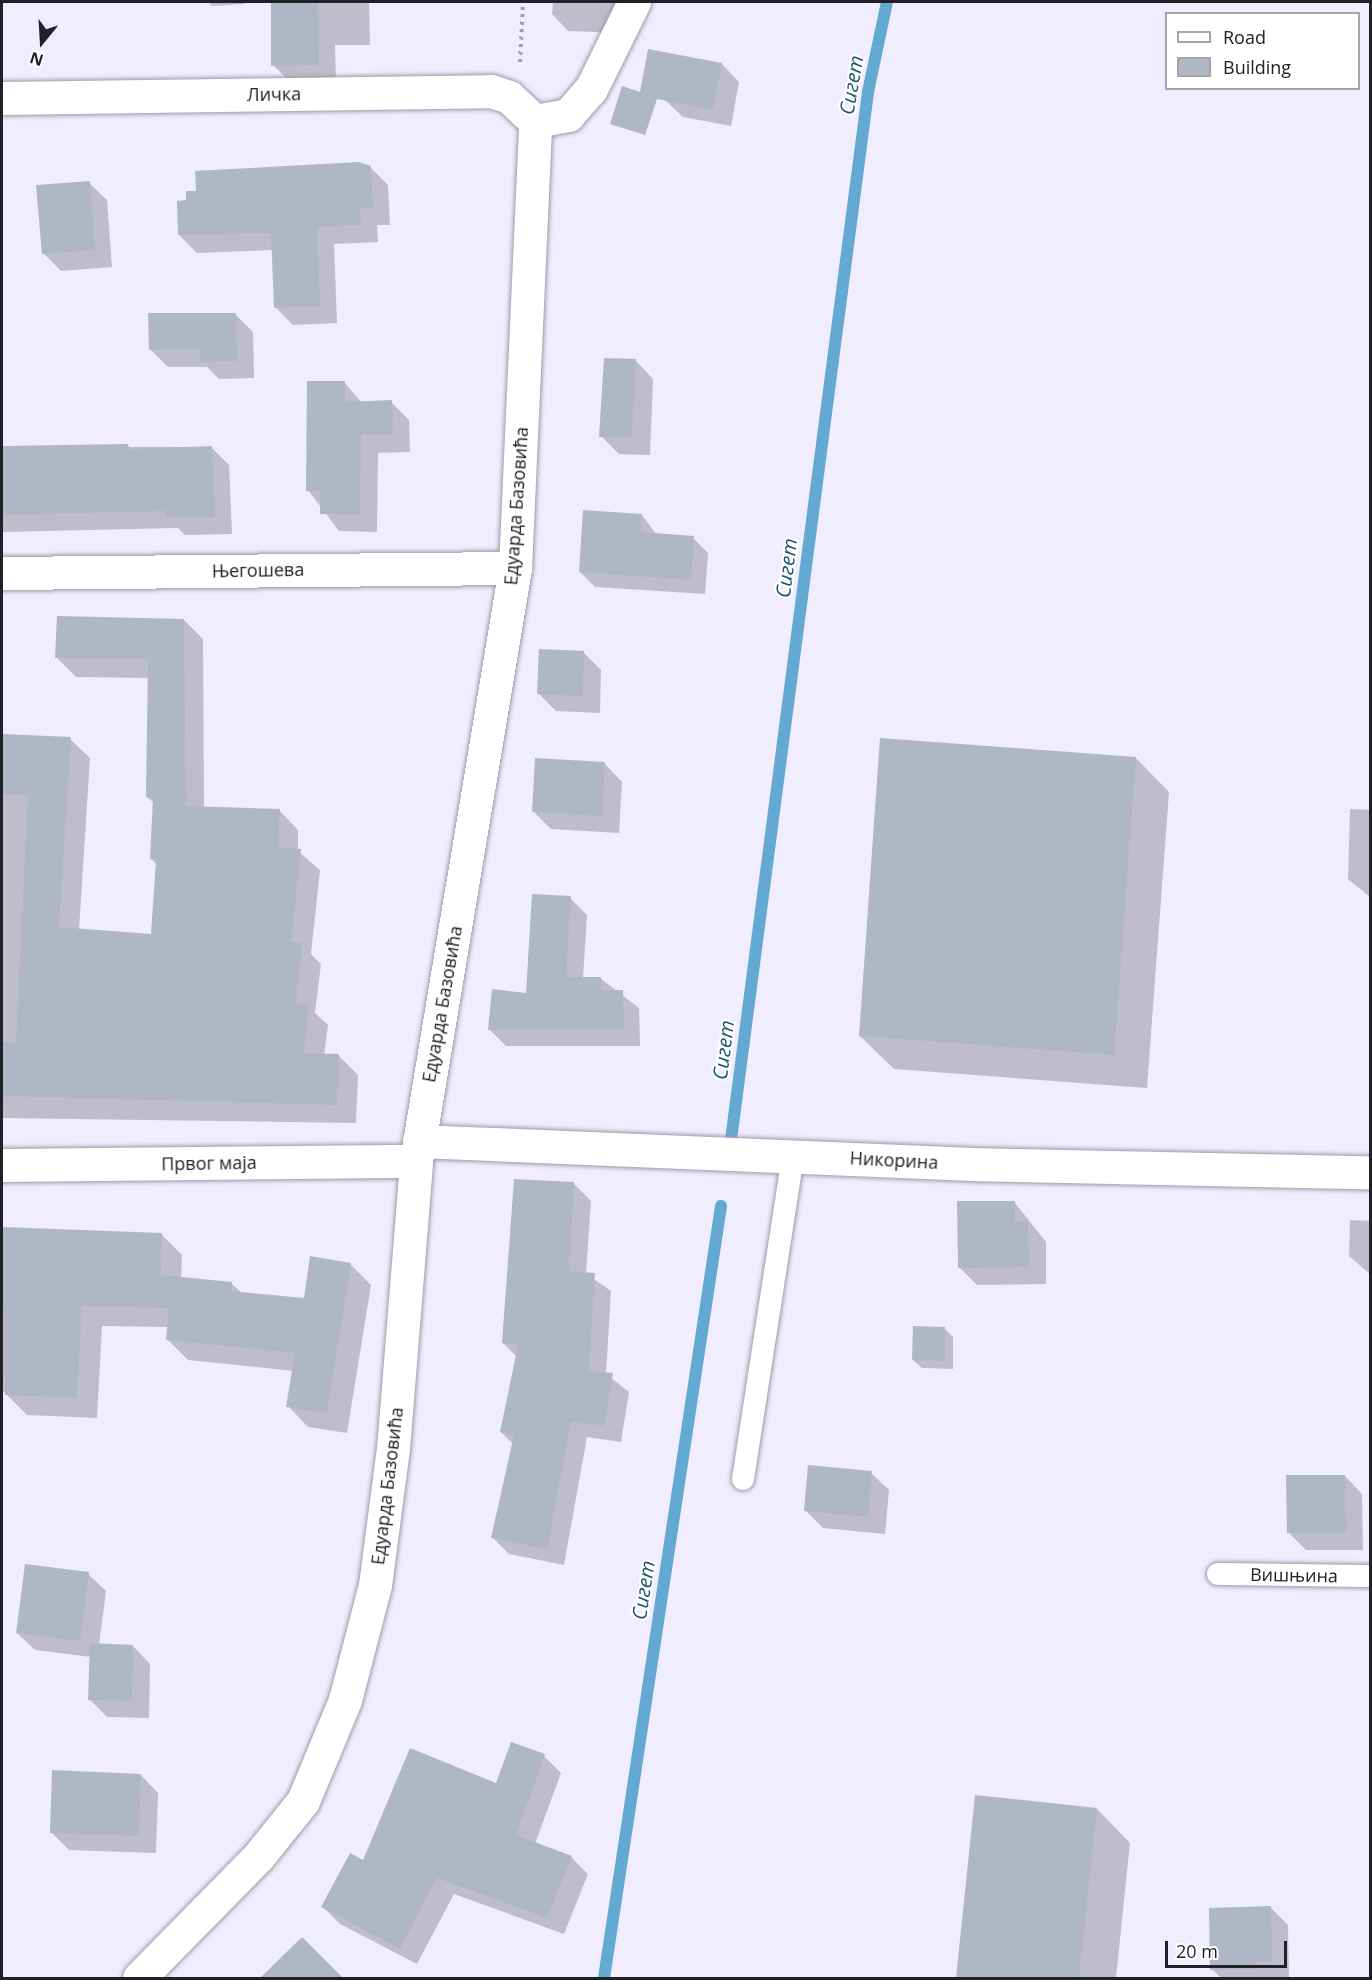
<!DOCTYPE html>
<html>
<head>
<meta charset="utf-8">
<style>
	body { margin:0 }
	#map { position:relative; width:1372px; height:1980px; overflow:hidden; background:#efedfe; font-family:"Open Sans",sans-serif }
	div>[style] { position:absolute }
	.shadow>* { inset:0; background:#0003 }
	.stream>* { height:12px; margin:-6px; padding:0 6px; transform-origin:6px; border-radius:6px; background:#64a9d2 }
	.building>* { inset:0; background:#afb7c6 }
	.path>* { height:4px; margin-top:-2px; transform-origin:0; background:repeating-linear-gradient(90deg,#a19fac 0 3px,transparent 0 7.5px) }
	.roads { filter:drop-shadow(0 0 2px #9d9bab) drop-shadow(0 0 2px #9d9bab) }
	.service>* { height:22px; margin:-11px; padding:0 11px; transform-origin:11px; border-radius:11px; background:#fff }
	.minor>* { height:33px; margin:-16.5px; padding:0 16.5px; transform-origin:16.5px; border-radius:16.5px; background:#fff }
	span { translate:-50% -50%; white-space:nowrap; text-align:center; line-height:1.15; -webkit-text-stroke:4.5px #fff; paint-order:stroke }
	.street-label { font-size:18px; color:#212027 }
	.water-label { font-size:20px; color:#1d526f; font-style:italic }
	.frame { position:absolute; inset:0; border:3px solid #212027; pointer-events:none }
	.legend { position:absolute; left:1165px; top:12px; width:195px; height:78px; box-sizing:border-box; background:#fff; border:2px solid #a6a6a9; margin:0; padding:8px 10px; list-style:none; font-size:18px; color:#212027 }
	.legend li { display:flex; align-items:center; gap:12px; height:30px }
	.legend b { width:30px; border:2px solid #a6a6a9 }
	.north { position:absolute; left:12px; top:12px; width:60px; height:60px; -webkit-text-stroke:4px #fff; paint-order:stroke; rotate:198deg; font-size:16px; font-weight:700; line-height:24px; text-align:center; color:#212027 }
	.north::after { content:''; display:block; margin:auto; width:21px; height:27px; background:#212027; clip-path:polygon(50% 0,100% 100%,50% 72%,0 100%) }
	.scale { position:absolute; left:1165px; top:1941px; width:122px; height:27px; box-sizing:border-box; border:3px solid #212027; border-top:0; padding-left:8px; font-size:18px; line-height:21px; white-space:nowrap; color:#212027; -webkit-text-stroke:4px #fff; paint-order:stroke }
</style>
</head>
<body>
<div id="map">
	<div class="shadow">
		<i style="clip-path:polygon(207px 2px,245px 2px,245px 4px,212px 6px)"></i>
		<i style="clip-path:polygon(272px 2px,369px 2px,370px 45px,335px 45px,336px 83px,291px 83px,273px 65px)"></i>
		<i style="clip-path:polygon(553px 2px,627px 2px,621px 33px,568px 31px,552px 14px)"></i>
		<i style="clip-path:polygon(722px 64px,739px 82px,731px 126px,683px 117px,665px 100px)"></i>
		<i style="clip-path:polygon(370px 167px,388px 185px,390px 225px,377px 225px,378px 242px,334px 244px,337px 323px,293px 325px,275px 307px,273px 250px,197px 253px,179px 235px)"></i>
		<i style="clip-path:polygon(89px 183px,107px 200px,112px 267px,61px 271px,43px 253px)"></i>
		<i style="clip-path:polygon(235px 314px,253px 332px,254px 378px,219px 379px,207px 367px,168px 367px,150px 349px)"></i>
		<i style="clip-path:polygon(636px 361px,653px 379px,650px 455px,619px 454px,601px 436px)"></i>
		<i style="clip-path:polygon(344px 382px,362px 403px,391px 402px,409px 420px,410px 452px,378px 453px,377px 532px,339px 531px,308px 490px)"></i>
		<i style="clip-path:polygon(2px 447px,211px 447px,229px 465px,232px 534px,185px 535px,178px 528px,2px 532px)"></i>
		<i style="clip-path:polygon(642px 515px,656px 534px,693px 538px,708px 553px,705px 594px,595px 587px,580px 572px)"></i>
		<i style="clip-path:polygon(184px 620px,203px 639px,204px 808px,279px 810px,298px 830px,298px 851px,320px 870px,311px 954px,321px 964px,315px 1013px,328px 1025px,324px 1055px,338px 1055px,358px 1075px,356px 1123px,2px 1118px,2px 735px,70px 739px,90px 758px,79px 930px,152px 935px,158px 865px,151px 859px,154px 803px,147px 797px,150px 678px,76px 677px,56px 657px)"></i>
		<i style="clip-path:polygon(583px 652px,601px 670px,600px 713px,556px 711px,538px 693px)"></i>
		<i style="clip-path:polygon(1136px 758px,1169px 792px,1147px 1088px,894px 1069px,860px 1036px)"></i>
		<i style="clip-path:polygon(605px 764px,622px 782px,619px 833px,551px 829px,533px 811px)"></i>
		<i style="clip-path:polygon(1350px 809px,1370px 810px,1370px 897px,1348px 879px)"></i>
		<i style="clip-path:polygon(570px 898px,587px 915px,583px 978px,600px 978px,639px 1008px,640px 1046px,506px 1046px,489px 1029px,528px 994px)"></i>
		<i style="clip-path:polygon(574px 1184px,591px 1201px,586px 1274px,611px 1291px,606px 1374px,629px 1392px,621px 1442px,587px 1437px,564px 1565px,509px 1554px,492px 1537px,513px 1444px,501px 1432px,517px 1357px,503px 1343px)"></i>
		<i style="clip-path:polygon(1015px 1203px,1046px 1242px,1046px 1284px,977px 1285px,959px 1267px)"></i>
		<i style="clip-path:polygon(1350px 1220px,1370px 1221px,1370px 1274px,1349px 1256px)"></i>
		<i style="clip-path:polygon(2px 1228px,161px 1234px,182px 1255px,181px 1279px,231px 1283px,242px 1293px,305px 1300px,350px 1264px,371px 1285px,347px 1433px,308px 1427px,288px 1406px,294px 1371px,188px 1360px,168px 1340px,169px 1327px,102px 1326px,97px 1418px,27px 1415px,2px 1390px)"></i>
		<i style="clip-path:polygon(945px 1329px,953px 1337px,953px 1369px,922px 1368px,913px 1360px)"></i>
		<i style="clip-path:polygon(871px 1473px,889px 1490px,885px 1534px,823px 1528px,806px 1511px)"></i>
		<i style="clip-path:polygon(1345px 1476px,1362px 1494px,1363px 1550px,1306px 1550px,1288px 1532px)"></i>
		<i style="clip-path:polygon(88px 1574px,106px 1591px,99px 1645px,133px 1646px,150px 1664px,149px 1718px,107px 1717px,90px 1700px,91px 1657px,35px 1650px,17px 1633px)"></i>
		<i style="clip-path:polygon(544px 1756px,561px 1773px,535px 1844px,571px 1857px,588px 1874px,564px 1934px,454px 1894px,417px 1964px,340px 1924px,323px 1907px,364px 1862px)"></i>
		<i style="clip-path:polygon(141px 1775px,158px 1793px,156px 1853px,69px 1850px,51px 1832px)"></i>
		<i style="clip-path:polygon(977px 1796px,1097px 1809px,1130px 1843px,1116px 1978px,957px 1978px)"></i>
		<i style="clip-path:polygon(1270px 1907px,1288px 1925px,1289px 1978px,1221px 1978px,1212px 1969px)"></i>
		<i style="clip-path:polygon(302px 1940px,341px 1978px,262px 1978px)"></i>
	</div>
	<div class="stream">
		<i style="left:731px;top:1140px;width:1057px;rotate:-82.55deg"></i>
		<i style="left:868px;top:92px;width:92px;rotate:-78.1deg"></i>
		<i style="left:604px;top:1978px;width:781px;rotate:-81.38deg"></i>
	</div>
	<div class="building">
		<i style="clip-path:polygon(271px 2px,318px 2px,319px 65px,271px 66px)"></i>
		<i style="clip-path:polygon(648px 49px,722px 63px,713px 110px,657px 99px,645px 135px,610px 124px,622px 86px,640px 92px)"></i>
		<i style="clip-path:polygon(359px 162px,371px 166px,373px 208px,360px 208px,361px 225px,317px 227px,320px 306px,274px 308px,271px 233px,178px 235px,177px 201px,186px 200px,186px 191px,196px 191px,195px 171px)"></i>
		<i style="clip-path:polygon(90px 181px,95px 250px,42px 254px,36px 185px)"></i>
		<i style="clip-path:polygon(148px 313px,236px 313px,237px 361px,200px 362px,200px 349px,149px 350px)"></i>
		<i style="clip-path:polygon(604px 358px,636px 359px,632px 438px,599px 437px)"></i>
		<i style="clip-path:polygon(307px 381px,345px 381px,345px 402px,392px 400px,393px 435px,361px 435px,360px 515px,320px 514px,320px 491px,306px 491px)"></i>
		<i style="clip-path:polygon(128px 444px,129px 449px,212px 446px,215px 517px,166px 518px,165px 511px,2px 515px,2px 446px)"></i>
		<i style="clip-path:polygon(583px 510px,642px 514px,641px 532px,694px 536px,691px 580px,579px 572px)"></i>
		<i style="clip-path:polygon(57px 616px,184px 619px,186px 806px,280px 809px,278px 847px,301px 849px,291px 942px,302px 943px,296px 1003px,309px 1004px,304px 1053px,339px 1054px,337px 1105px,2px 1096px,2px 1042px,16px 1042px,28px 795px,2px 794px,2px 734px,71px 737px,59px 927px,151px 934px,156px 860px,150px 859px,153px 798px,146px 797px,148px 659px,55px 658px)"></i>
		<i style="clip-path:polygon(539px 649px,584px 651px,583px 696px,537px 694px)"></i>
		<i style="clip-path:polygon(880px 738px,1136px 757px,1114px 1055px,859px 1036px)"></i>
		<i style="clip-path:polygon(535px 758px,605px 762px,602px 816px,532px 812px)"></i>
		<i style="clip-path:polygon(532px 894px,571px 896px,566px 977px,601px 977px,601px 990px,623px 990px,624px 1030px,488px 1030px,492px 989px,526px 993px)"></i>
		<i style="clip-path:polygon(514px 1179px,574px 1182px,569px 1271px,595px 1273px,589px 1371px,613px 1373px,604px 1426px,571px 1421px,547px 1549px,491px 1538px,514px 1435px,500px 1432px,518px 1345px,502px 1343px)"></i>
		<i style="clip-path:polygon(957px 1201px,1015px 1201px,1015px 1222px,1028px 1222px,1029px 1267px,958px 1268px)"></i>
		<i style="clip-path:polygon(2px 1227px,162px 1233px,161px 1275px,232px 1282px,231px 1291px,304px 1298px,310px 1256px,351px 1263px,327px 1413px,286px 1407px,295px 1353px,166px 1340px,169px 1308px,82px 1306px,77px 1398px,5px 1395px)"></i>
		<i style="clip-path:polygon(913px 1326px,945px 1327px,945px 1361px,912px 1360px)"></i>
		<i style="clip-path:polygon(808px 1465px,872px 1471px,868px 1517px,804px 1511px)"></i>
		<i style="clip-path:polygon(1286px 1475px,1345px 1475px,1346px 1533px,1287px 1533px)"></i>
		<i style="clip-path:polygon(25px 1564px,89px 1572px,80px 1641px,16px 1633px)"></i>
		<i style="clip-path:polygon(90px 1643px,133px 1645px,132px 1701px,88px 1700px)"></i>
		<i style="clip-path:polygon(511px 1742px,545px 1754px,516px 1835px,572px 1856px,547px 1918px,437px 1878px,400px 1949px,321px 1907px,350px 1853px,363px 1860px,410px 1748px,496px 1783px)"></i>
		<i style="clip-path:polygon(52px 1770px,141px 1774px,139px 1836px,50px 1833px)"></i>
		<i style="clip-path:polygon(975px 1795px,1097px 1808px,1079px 1978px,956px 1978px)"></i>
		<i style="clip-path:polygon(1271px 1906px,1272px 1961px,1257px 1962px,1257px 1969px,1210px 1970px,1209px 1908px)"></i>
		<i style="clip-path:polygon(302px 1937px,343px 1978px,260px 1978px)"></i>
	</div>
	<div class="path">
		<i style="left:520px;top:62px;width:60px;rotate:-87.1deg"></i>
	</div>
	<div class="roads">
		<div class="service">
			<i style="left:743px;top:1479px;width:328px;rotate:-81.2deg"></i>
			<i style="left:1218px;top:1574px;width:152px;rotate:0.8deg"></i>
		</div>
		<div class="minor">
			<i style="left:2px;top:98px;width:489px;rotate:-0.8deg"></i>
			<i style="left:491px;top:91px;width:19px;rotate:18deg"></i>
			<i style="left:509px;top:97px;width:35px;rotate:43deg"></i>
			<i style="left:535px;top:121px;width:34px;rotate:-10deg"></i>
			<i style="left:568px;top:115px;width:35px;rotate:-49deg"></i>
			<i style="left:591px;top:89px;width:97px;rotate:-63.7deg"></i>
			<i style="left:2px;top:573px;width:513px;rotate:-0.56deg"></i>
			<i style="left:419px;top:1141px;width:554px;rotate:2.38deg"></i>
			<i style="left:973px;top:1164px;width:397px;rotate:1.2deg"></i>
			<i style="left:2px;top:1165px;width:414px;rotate:-0.6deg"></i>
			<i style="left:139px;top:1978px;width:170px;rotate:-45.5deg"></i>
			<i style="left:258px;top:1857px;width:72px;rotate:-51.2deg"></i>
			<i style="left:303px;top:1801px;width:109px;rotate:-67.4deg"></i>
			<i style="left:345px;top:1700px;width:119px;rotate:-75.4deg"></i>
			<i style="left:375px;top:1585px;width:137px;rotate:-82.5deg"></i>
			<i style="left:393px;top:1449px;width:289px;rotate:-85.4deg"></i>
			<i style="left:416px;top:1161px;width:601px;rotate:-80.52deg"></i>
			<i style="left:515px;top:568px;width:447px;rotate:-87.4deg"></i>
		</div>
	</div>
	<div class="street-label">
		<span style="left:274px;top:94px;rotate:-1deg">Личка</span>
		<span style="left:516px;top:506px;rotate:-86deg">Едуарда Базовића</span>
		<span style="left:258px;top:570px;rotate:-1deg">Његошева</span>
		<span style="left:442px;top:1004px;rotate:-80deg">Едуарда Базовића</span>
		<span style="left:894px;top:1160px;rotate:3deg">Никорина</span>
		<span style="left:209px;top:1163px;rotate:-1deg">Првог маја</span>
		<span style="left:387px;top:1486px;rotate:-83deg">Едуарда Базовића</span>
		<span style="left:1294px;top:1575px;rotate:1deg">Вишњина</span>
	</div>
	<div class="water-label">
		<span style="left:851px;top:85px;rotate:-80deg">Сигет</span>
		<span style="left:786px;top:568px;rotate:-83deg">Сигет</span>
		<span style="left:723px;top:1050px;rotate:-83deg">Сигет</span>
		<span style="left:643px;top:1590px;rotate:-81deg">Сигет</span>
	</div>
	<div class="frame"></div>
	<ul class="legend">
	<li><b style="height:8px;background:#fff"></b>Road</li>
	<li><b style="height:16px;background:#afb7c6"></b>Building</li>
	</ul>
	<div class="north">N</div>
	<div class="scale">20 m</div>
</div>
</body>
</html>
